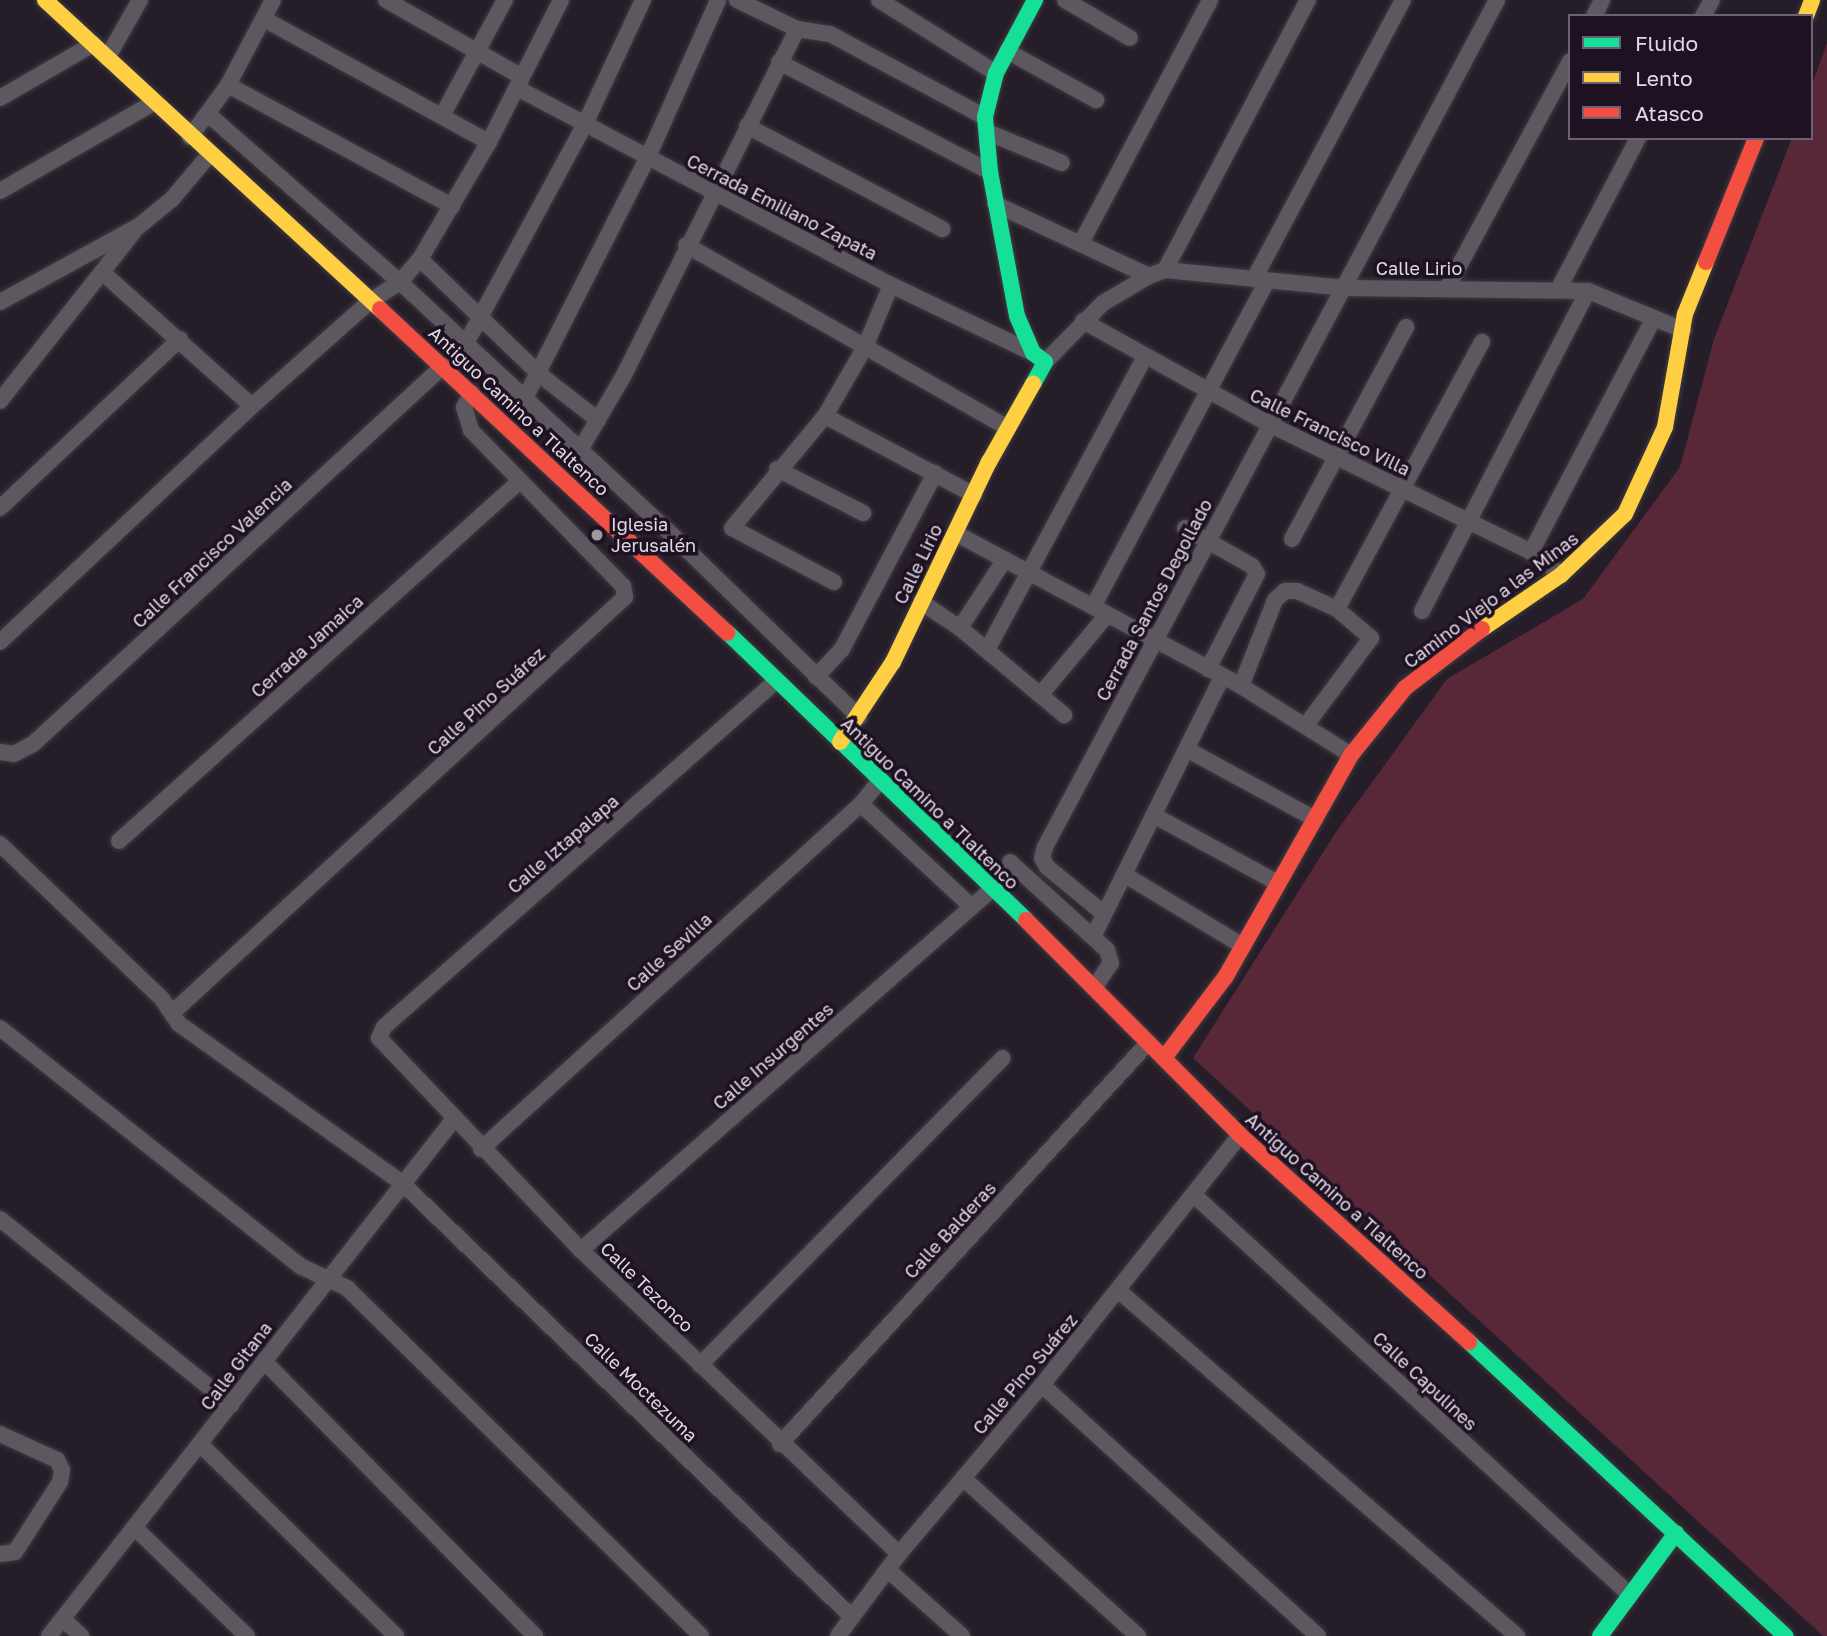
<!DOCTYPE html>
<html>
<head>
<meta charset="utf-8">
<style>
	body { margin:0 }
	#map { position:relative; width:1827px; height:1636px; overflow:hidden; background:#251e28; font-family:"Golos Text",sans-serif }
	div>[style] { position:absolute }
	.green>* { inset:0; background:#582839 }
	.roads { filter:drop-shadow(0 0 2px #403b43) drop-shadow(0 0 2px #403b43) }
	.street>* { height:16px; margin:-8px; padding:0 8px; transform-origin:8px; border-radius:8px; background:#5d585f }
	.fast>* { height:16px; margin:-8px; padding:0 8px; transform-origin:8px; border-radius:8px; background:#16e098 }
	.slow>* { height:16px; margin:-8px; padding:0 8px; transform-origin:8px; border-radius:8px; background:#ffcf43 }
	.jam>* { height:16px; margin:-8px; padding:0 8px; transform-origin:8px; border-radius:8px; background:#f24e42 }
	.dots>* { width:19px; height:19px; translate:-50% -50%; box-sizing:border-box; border:4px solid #1e1122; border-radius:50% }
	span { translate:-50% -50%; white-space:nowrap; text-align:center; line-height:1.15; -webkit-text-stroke:7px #1e1122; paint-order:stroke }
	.street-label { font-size:18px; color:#e1d9e5 }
	.poi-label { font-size:18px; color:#e1d9e5 }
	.left { translate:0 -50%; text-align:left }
	.legend { position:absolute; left:1568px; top:14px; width:245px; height:126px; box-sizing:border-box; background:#1e1122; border:2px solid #6c6170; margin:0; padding:9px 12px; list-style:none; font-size:21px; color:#e1d9e5 }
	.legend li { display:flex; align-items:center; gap:14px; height:35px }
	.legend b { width:35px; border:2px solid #6c6170 }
</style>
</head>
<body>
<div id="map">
	<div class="green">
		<i style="clip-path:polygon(1827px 43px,1827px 1636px,1823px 1636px,1193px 1058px,1336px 832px,1447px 679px,1583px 599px,1680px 467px,1714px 339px,1792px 138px,1811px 138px,1811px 87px)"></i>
	</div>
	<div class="roads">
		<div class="street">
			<i style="left:386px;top:0;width:156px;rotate:29.5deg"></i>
			<i style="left:737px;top:0;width:67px;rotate:25.8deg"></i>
			<i style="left:797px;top:29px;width:33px;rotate:9deg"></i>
			<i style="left:830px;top:34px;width:176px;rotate:28.2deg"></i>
			<i style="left:879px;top:0;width:138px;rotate:32deg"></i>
			<i style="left:1065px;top:0;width:75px;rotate:30.3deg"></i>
			<i style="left:1594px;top:16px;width:18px;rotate:-63deg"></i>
			<i style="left:1703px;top:16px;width:18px;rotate:-61deg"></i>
			<i style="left:264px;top:19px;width:256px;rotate:28.7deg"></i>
			<i style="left:1007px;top:51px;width:102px;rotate:28.8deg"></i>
			<i style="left:107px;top:58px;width:67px;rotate:-60.4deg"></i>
			<i style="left:779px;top:62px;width:238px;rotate:27.5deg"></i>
			<i style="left:228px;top:85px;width:255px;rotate:28.4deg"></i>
			<i style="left:517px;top:88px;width:423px;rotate:27.8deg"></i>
			<i style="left:891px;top:285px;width:157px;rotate:25.6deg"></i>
			<i style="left:0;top:98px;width:108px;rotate:-30.1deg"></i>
			<i style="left:443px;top:114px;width:130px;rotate:-61.5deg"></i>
			<i style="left:209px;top:115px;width:254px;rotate:41.2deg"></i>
			<i style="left:400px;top:282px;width:371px;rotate:42.9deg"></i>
			<i style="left:672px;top:535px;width:261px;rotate:44.2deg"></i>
			<i style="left:747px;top:126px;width:221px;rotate:27.8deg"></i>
			<i style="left:987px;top:132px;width:81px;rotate:22.5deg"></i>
			<i style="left:190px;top:137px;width:64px;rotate:-53.8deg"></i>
			<i style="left:228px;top:85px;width:96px;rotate:-62.1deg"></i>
			<i style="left:0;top:191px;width:177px;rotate:-29.9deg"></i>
			<i style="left:995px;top:204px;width:170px;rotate:25.1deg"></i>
			<i style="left:1149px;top:276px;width:17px;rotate:-21deg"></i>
			<i style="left:1165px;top:270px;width:180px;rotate:5.7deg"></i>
			<i style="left:1344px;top:288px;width:244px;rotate:0.7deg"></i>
			<i style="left:1588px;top:291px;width:103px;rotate:22.3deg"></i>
			<i style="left:1081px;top:243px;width:275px;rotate:-62deg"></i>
			<i style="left:686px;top:245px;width:370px;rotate:29.6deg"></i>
			<i style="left:420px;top:259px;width:165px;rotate:44deg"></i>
			<i style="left:539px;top:374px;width:75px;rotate:37.9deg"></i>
			<i style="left:1165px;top:270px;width:306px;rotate:-62.1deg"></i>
			<i style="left:102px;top:272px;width:201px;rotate:41.8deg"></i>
			<i style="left:1254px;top:279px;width:316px;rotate:-61.9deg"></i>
			<i style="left:1447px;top:288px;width:258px;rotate:-61.5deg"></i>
			<i style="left:1559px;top:288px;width:170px;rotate:-62.2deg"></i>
			<i style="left:0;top:302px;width:158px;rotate:-28.7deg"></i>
			<i style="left:139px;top:226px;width:43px;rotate:-39.3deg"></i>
			<i style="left:172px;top:199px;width:57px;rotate:-49.9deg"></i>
			<i style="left:1083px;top:321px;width:213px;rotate:29deg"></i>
			<i style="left:1269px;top:424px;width:292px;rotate:26deg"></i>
			<i style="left:1531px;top:552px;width:38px;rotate:37deg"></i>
			<i style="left:464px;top:347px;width:251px;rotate:-61.5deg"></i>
			<i style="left:584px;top:126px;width:139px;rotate:-64.9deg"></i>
			<i style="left:1045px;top:362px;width:83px;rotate:-45.5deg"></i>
			<i style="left:1103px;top:303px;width:53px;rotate:-30.4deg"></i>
			<i style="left:524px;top:400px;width:271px;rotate:-63deg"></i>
			<i style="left:647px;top:159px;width:174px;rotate:-65.9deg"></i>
			<i style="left:0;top:401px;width:218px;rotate:-51.7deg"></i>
			<i style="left:825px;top:416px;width:169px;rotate:27.9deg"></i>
			<i style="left:580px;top:450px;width:87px;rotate:-59.6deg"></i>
			<i style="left:624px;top:375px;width:387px;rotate:-63.4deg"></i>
			<i style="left:777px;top:469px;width:97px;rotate:27.1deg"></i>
			<i style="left:0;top:508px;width:247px;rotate:-43.2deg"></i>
			<i style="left:1185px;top:528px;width:77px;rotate:29.6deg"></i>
			<i style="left:1252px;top:566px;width:9px;rotate:58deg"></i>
			<i style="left:1257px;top:574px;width:107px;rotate:117.3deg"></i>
			<i style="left:955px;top:533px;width:324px;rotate:28.1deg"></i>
			<i style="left:1241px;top:686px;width:130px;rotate:32.1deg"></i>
			<i style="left:1292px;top:539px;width:241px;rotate:-61.7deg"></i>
			<i style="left:1531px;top:552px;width:264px;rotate:-62.3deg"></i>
			<i style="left:834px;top:582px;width:115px;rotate:-152.1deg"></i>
			<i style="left:732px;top:528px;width:146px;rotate:-50.3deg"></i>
			<i style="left:825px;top:416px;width:80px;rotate:-59.9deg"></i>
			<i style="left:865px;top:347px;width:67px;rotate:-67.2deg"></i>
			<i style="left:921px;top:602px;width:47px;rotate:33.7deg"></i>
			<i style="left:960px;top:628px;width:136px;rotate:39.9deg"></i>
			<i style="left:1094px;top:605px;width:367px;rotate:-61.9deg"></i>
			<i style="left:1337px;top:609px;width:304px;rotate:-61.5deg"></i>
			<i style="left:1422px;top:611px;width:360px;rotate:-62.6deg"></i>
			<i style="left:960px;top:628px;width:82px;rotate:-56.9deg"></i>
			<i style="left:0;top:642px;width:345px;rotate:-43.1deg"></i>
			<i style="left:252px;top:406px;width:157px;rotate:-41.6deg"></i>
			<i style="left:369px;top:302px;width:37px;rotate:-33deg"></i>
			<i style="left:400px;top:282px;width:30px;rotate:-49deg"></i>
			<i style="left:420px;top:259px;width:136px;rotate:-59.5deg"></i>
			<i style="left:489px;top:142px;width:159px;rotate:-63.1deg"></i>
			<i style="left:987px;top:650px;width:334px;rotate:-61.7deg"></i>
			<i style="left:816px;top:677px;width:38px;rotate:-47deg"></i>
			<i style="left:842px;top:649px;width:199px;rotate:-62.1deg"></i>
			<i style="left:776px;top:681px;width:523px;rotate:138.57deg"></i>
			<i style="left:384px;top:1027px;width:12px;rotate:114deg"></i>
			<i style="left:379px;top:1038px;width:293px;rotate:46.4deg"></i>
			<i style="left:581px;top:1250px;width:440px;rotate:43.7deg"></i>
			<i style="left:1241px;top:686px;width:92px;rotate:-68.4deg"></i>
			<i style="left:1275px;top:600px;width:13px;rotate:-42deg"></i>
			<i style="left:1285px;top:591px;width:12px"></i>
			<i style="left:1297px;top:591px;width:44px;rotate:24.2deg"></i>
			<i style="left:1337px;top:609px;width:45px;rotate:40.5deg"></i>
			<i style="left:1371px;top:638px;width:107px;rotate:126.7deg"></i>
			<i style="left:1041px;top:694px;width:104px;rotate:-50.1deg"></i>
			<i style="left:1188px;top:750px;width:145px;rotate:28.5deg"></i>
			<i style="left:0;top:752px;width:14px;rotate:8deg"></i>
			<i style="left:14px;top:754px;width:21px;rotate:-28deg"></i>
			<i style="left:33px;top:744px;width:558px;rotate:-42.67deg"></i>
			<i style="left:861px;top:804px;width:151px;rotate:42.9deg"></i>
			<i style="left:1155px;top:816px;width:140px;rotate:28.6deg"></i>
			<i style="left:119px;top:841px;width:539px;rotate:-41.92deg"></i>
			<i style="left:0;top:844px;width:224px;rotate:43.7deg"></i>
			<i style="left:162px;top:999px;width:30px;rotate:56deg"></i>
			<i style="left:179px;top:1024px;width:275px;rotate:35.5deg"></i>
			<i style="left:403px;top:1184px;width:624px;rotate:43.96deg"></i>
			<i style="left:1010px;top:862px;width:131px;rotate:42.2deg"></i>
			<i style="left:1107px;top:950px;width:14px;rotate:73deg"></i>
			<i style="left:1111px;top:963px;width:29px;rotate:124deg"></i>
			<i style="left:1125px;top:875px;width:138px;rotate:31deg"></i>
			<i style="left:1103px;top:913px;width:72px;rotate:-140.6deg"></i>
			<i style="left:1047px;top:867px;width:10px;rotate:-119deg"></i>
			<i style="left:1042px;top:858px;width:11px;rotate:-75deg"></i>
			<i style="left:1045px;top:847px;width:960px;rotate:-61.91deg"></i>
			<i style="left:1094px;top:935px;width:288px;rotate:-63.6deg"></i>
			<i style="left:172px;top:1013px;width:615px;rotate:-42.56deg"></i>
			<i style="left:625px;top:597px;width:11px;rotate:-100deg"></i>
			<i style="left:623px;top:586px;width:218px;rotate:-134.3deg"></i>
			<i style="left:471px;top:430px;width:24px;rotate:-107deg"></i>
			<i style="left:464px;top:407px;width:16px;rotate:-60deg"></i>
			<i style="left:0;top:1028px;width:385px;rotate:38.4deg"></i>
			<i style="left:302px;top:1267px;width:50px;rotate:25deg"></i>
			<i style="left:347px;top:1288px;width:496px;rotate:44.5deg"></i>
			<i style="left:481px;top:1149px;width:513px;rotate:-42.24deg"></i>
			<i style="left:861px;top:804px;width:28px;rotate:-51deg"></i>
			<i style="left:1194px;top:1195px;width:592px;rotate:42.53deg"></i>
			<i style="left:0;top:1219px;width:297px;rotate:38.8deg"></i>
			<i style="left:581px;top:1250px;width:546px;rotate:-41.28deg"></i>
			<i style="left:1119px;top:1291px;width:527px;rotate:40.92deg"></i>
			<i style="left:264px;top:1361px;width:386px;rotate:45.4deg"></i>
			<i style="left:700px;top:1365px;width:431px;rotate:-45.4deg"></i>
			<i style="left:1042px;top:1385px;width:373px;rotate:42.3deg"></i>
			<i style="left:0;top:1434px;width:63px;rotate:24.5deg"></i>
			<i style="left:57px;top:1460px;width:11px;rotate:63deg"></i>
			<i style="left:62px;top:1470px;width:12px;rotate:99deg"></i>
			<i style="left:60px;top:1482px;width:83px;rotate:122.7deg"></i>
			<i style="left:15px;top:1552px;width:15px;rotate:172deg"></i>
			<i style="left:780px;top:1444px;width:544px;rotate:-47.46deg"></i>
			<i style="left:201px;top:1445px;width:273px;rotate:44.4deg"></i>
			<i style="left:963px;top:1478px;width:236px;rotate:42.1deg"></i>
			<i style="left:134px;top:1527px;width:157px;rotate:44deg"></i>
			<i style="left:888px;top:1570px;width:99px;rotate:41.7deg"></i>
			<i style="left:63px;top:1619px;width:25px;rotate:43deg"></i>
			<i style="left:49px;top:1636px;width:657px;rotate:-51.93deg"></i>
			<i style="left:838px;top:1636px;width:102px;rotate:-53.4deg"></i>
			<i style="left:899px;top:1554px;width:221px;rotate:-49.8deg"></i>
			<i style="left:1042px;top:1385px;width:319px;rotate:-51.6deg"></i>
		</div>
		<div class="fast">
			<i style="left:1033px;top:384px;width:25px;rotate:-61deg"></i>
			<i style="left:1045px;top:362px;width:15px;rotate:-143deg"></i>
			<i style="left:1033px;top:353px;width:40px;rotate:-113.4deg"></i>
			<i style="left:1017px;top:316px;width:147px;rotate:-100.6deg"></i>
			<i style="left:990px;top:172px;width:55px;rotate:-95.2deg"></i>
			<i style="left:985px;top:117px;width:45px;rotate:-76deg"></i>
			<i style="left:996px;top:73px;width:83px;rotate:-61.9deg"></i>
			<i style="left:728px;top:633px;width:414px;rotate:43.9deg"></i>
			<i style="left:1469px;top:1342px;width:432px;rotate:42.9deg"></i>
			<i style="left:1600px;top:1636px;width:128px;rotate:-53.6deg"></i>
		</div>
		<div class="slow">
			<i style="left:45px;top:0;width:456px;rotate:42.7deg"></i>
			<i style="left:1806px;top:16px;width:17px;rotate:-69deg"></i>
			<i style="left:1482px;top:629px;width:96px;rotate:-34.4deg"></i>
			<i style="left:1561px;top:575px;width:88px;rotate:-43.6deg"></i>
			<i style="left:1625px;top:514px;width:96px;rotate:-65.3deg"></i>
			<i style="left:1665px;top:427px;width:115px;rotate:-80deg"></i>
			<i style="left:1685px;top:314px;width:56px;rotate:-68deg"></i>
			<i style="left:840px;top:742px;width:96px;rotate:-56.5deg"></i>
			<i style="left:893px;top:662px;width:222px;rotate:-64.4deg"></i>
			<i style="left:989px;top:462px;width:90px;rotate:-60.6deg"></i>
		</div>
		<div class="jam">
			<i style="left:1706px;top:262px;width:134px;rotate:-68deg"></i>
			<i style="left:380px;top:309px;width:475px;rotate:43deg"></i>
			<i style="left:1026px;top:920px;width:303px;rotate:45.1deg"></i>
			<i style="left:1240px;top:1135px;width:309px;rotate:42.1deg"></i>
			<i style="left:1164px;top:1058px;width:103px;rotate:-52.9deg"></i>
			<i style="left:1226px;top:976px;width:254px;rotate:-60.5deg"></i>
			<i style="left:1351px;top:755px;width:86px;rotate:-51.1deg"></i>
			<i style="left:1405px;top:688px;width:97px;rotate:-37.5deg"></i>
		</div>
	</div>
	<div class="dots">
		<i style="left:597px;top:535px;background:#9f98a3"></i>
	</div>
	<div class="street-label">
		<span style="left:782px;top:207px;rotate:27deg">Cerrada Emiliano Zapata</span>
		<span style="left:1419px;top:268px">Calle Lirio</span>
		<span style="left:519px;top:411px;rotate:43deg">Antiguo Camino a Tlaltenco</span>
		<span style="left:1330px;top:432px;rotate:26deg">Calle Francisco Villa</span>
		<span style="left:212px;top:553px;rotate:-43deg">Calle Francisco Valencia</span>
		<span style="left:918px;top:564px;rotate:-64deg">Calle Lirio</span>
		<span style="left:1154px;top:600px;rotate:-62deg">Cerrada Santos Degollado</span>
		<span style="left:1491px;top:600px;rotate:-37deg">Camino Viejo a las Minas</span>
		<span style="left:307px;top:646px;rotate:-42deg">Cerrada Jamaica</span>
		<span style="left:486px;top:701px;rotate:-42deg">Calle Pino Suárez</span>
		<span style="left:930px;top:803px;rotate:44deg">Antiguo Camino a Tlaltenco</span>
		<span style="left:563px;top:844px;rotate:-41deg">Calle Iztapalapa</span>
		<span style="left:669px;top:952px;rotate:-42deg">Calle Sevilla</span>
		<span style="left:773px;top:1056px;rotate:-41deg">Calle Insurgentes</span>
		<span style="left:1337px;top:1196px;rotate:42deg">Antiguo Camino a Tlaltenco</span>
		<span style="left:950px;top:1230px;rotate:-47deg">Calle Balderas</span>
		<span style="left:647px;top:1287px;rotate:44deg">Calle Tezonco</span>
		<span style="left:236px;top:1366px;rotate:-53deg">Calle Gitana</span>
		<span style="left:1025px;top:1374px;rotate:-50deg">Calle Pino Suárez</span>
		<span style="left:1425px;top:1381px;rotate:43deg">Calle Capulines</span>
		<span style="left:641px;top:1387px;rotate:44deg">Calle Moctezuma</span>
	</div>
	<div class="poi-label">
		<span class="left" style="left:611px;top:535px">Iglesia<br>Jerusalén</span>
	</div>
	<ul class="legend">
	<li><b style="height:9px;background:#16e098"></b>Fluido</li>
	<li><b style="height:9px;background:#ffcf43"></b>Lento</li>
	<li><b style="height:9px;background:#f24e42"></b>Atasco</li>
	</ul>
</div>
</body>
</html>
